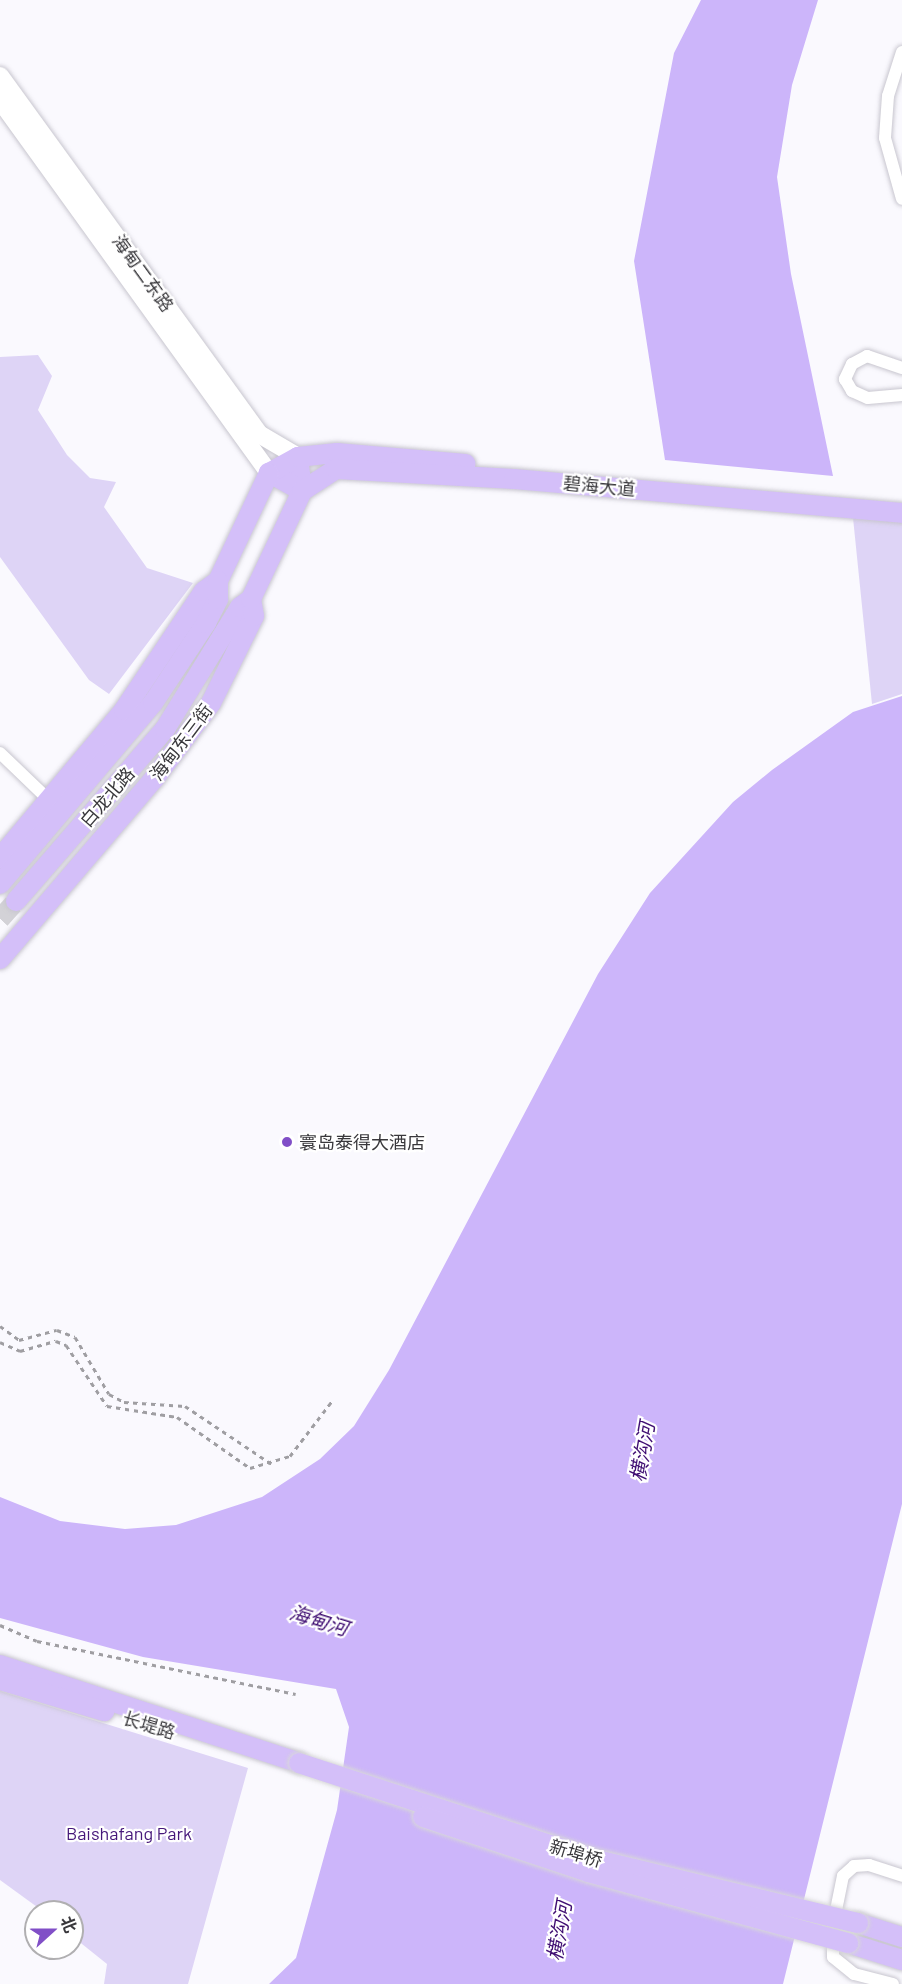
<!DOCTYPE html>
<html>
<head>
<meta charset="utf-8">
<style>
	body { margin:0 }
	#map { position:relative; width:902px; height:1984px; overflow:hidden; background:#faf9fe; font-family:Barlow,"Noto Sans SC",sans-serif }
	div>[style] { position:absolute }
	.green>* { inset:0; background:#ded4f6 }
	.water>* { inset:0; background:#ccb5fa }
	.primary-tunnel>* { height:20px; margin-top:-10px; transform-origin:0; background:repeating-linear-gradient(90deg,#d3d2d7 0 20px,transparent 0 30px) }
	.path>* { height:3px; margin-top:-1.5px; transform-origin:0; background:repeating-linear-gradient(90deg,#9f9ea2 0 4.5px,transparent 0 9px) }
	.roads { filter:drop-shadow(0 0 2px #c8c6cf) drop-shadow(0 0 2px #c8c6cf) }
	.street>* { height:12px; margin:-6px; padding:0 6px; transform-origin:6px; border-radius:6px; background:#fff }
	.secondary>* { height:18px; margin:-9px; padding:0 9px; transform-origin:9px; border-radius:9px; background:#fff }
	.primary>* { height:20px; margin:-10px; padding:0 10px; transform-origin:10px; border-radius:10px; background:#d4bff9 }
	.bridges { filter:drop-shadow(0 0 2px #d7d7d8) drop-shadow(0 0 2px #d7d7d8) }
	.primary-bridge>* { height:20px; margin:-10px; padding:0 10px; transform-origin:10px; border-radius:10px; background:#d4bff9 }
	.dots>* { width:16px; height:16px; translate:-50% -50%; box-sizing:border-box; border:3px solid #fff; border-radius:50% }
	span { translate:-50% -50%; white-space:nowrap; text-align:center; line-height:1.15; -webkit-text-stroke:4.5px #fff; paint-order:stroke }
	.street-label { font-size:18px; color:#39383c }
	.poi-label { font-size:18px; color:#39383c }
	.left { translate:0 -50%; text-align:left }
	.park-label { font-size:18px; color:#46187a }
	.water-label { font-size:20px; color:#400f73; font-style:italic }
	.north { position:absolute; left:24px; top:1900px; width:60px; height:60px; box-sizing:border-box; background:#fff; border:2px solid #b0afb1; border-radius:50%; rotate:69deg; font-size:16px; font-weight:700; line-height:24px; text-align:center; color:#39383c }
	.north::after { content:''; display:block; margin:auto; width:21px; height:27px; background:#814fc7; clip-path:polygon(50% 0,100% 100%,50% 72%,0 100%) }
</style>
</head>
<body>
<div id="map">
	<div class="green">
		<i style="clip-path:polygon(38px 355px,52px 376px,38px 410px,67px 455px,90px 478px,116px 482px,104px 507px,147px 568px,193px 583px,109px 694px,89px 680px,0 557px,0 357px)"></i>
		<i style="clip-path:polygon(852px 508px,902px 512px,902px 694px,872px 704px)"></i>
		<i style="clip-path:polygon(0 1691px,248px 1768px,188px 1984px,104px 1984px,107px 1964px,72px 1936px,72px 1912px,44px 1912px,0 1880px)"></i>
	</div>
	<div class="water">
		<i style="clip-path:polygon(701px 0,818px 0,792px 85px,777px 177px,791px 274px,833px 476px,665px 460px,634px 261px,674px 53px)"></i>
		<i style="clip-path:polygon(902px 696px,902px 1504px,783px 1984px,269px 1984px,296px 1958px,337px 1810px,349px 1727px,336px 1689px,143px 1657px,0 1618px,0 1497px,60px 1521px,125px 1529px,176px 1525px,262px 1497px,320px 1459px,354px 1426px,389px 1370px,598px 974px,650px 893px,733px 802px,772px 770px,853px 712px)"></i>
	</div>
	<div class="primary-tunnel">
		<i style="left:0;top:919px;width:24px;rotate:-48deg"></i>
	</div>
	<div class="path">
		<i style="left:0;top:1326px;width:24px;rotate:36deg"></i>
		<i style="left:19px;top:1340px;width:39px;rotate:-15deg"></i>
		<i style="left:57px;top:1330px;width:19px;rotate:21deg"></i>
		<i style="left:75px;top:1337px;width:66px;rotate:59.2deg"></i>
		<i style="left:109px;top:1394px;width:17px;rotate:28deg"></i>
		<i style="left:124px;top:1402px;width:61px;rotate:3.8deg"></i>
		<i style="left:185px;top:1406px;width:106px;rotate:33.8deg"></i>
		<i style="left:0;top:1342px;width:22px;rotate:24deg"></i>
		<i style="left:20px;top:1351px;width:37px;rotate:-16deg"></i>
		<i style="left:56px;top:1341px;width:11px;rotate:22deg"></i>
		<i style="left:66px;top:1345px;width:73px;rotate:56.1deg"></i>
		<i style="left:107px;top:1406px;width:71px;rotate:8.9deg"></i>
		<i style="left:177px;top:1417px;width:89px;rotate:34.9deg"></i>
		<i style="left:250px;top:1468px;width:42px;rotate:-16.7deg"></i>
		<i style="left:290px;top:1456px;width:69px;rotate:-52.6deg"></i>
		<i style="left:0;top:1625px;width:40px;rotate:23.4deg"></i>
		<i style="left:37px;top:1641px;width:264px;rotate:11.6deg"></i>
	</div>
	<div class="roads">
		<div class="street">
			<i style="left:902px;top:52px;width:46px;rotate:107.7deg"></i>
			<i style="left:888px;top:96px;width:42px;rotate:94.1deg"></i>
			<i style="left:885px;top:138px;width:63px;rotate:74.4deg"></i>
			<i style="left:902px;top:368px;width:37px;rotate:-161deg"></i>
			<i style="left:867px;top:356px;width:17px;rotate:152deg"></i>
			<i style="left:852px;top:364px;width:17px;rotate:115deg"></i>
			<i style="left:845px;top:379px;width:14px;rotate:60deg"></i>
			<i style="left:852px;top:391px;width:17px;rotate:24deg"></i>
			<i style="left:868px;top:398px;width:34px;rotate:-5deg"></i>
			<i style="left:0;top:753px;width:68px;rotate:43.8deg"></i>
			<i style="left:893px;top:1984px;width:40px;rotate:-165.6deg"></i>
			<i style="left:854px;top:1974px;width:27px;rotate:-141deg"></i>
			<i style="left:833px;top:1957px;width:32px;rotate:-90deg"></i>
			<i style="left:833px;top:1925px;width:50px;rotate:-78.5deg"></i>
			<i style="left:843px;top:1876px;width:15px;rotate:-42deg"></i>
			<i style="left:854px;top:1866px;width:15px;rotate:-4deg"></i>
			<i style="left:869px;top:1865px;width:35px;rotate:18deg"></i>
		</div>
		<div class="secondary">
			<i style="left:0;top:76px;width:442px;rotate:54.1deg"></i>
			<i style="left:259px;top:434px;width:45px;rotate:30.5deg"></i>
			<i style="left:0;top:100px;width:460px;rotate:54.2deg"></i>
		</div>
		<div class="primary">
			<i style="left:298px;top:457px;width:34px;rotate:83deg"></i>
			<i style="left:302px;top:491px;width:38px;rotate:-151deg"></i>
			<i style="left:269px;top:473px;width:33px;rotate:-29deg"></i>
			<i style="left:298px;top:457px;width:39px;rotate:-6deg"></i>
			<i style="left:337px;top:453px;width:129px;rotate:4.9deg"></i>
			<i style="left:0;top:858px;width:193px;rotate:-50deg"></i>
			<i style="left:124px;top:710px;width:143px;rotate:-56.1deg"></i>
			<i style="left:204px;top:591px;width:17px;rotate:-36deg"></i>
			<i style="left:218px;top:581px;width:119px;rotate:-64.7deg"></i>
			<i style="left:0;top:884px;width:237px;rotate:-49.8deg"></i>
			<i style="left:153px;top:703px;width:96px;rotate:-56.5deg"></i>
			<i style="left:206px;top:623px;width:27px;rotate:-63deg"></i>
			<i style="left:218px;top:599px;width:18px;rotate:-90deg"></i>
			<i style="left:16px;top:901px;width:228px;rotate:-49.1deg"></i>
			<i style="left:165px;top:729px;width:143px;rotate:-58.4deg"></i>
			<i style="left:240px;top:607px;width:14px;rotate:-36deg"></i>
			<i style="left:0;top:959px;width:237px;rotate:-49.5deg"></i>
			<i style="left:154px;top:779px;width:95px;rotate:-53.1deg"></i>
			<i style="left:211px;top:703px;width:97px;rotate:-63.7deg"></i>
			<i style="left:254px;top:616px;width:17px;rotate:-100deg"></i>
			<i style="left:251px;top:599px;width:119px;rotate:-64.7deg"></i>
			<i style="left:302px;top:491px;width:40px;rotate:-32.9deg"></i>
			<i style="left:336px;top:469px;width:178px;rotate:3.2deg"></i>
			<i style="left:514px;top:479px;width:389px;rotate:5deg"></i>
			<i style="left:0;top:1665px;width:315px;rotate:18.1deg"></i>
			<i style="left:0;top:1680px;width:109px;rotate:16.6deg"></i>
			<i style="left:858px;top:1923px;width:46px;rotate:17.7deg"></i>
			<i style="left:848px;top:1943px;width:57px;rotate:17.5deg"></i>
		</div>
	</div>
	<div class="bridges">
		<div class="primary-bridge">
			<i style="left:299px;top:1763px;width:305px;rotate:18.1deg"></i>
			<i style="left:589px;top:1858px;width:277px;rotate:13.6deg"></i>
			<i style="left:423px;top:1817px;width:174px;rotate:18.4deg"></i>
			<i style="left:588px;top:1872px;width:270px;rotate:15.3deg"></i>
		</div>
	</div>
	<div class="dots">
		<i style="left:287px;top:1142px;background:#814fc7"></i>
	</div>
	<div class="street-label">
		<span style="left:143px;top:273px;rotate:54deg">海甸二东路</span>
		<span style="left:599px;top:486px;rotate:5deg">碧海大道</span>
		<span style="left:181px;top:742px;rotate:-53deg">海甸东三街</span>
		<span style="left:107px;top:797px;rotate:-49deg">白龙北路</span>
		<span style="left:149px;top:1725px;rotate:17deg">长堤路</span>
		<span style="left:576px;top:1853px;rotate:17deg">新埠桥</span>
	</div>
	<div class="poi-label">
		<span class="left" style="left:299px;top:1142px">寰岛泰得大酒店</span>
	</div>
	<div class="park-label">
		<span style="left:129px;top:1833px">Baishafang Park</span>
	</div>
	<div class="water-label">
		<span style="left:642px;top:1452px;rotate:-80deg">横沟河</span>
		<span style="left:319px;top:1620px;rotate:17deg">海甸河</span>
		<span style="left:559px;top:1931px;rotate:-80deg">横沟河</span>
	</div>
	<div class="north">北</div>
</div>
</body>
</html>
